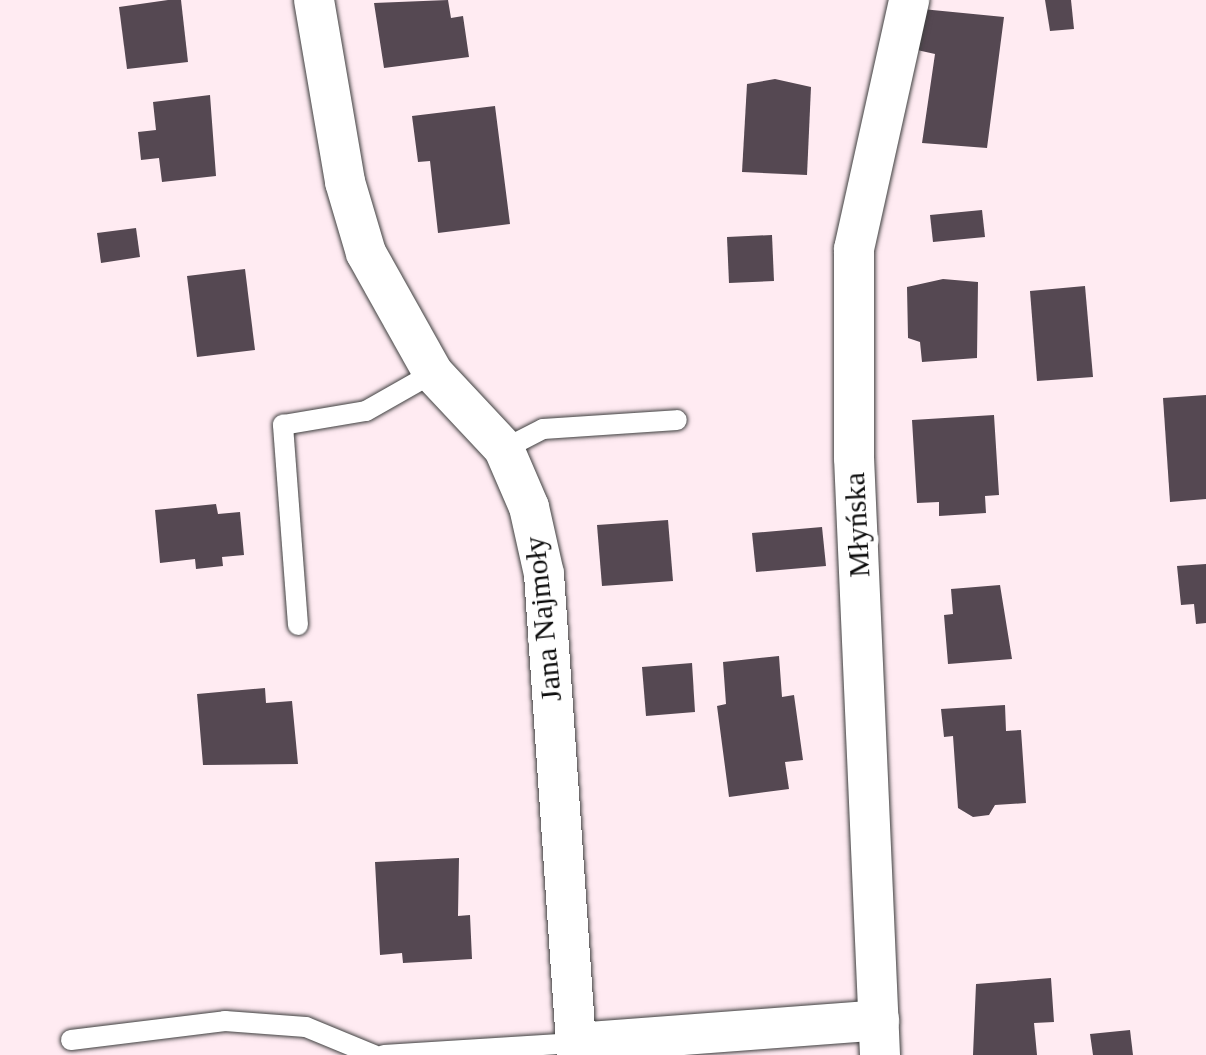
<!DOCTYPE html>
<html>
<head>
<meta charset="utf-8">
<style>
	body { margin:0 }
	#map { position:relative; width:1206px; height:1055px; overflow:hidden; background:#ffebf2; font-family:Georgia,serif }
	div>[style] { position:absolute }
	.building>* { inset:0; background:#554852 }
	.roads { filter:drop-shadow(0 0 2px #3f3f3f) drop-shadow(0 0 2px #3f3f3f) }
	.lane>* { height:20px; margin:-10px; padding:0 10px; transform-origin:10px; border-radius:10px; background:#fff }
	.street>* { height:40px; margin:-20px; padding:0 20px; transform-origin:20px; border-radius:20px; background:#fff }
	span { translate:-50% -50%; white-space:nowrap; text-align:center; line-height:1.15; -webkit-text-stroke:10px #fff; paint-order:stroke }
	.street-label { font-size:30px; color:#0c0c0c }
</style>
</head>
<body>
<div id="map">
	<div class="building">
		<i style="clip-path:polygon(168px 0,181px 0,188px 62px,127px 69px,119px 7px)"></i>
		<i style="clip-path:polygon(448px 0,451px 18px,463px 16px,469px 57px,384px 68px,374px 3px)"></i>
		<i style="clip-path:polygon(1045px 0,1071px 0,1074px 29px,1050px 31px)"></i>
		<i style="clip-path:polygon(922px 9px,1004px 17px,987px 148px,922px 143px,935px 54px,917px 50px)"></i>
		<i style="clip-path:polygon(775px 79px,811px 87px,807px 175px,742px 172px,747px 84px)"></i>
		<i style="clip-path:polygon(210px 95px,216px 176px,162px 182px,159px 158px,141px 160px,138px 132px,156px 130px,153px 102px)"></i>
		<i style="clip-path:polygon(495px 106px,510px 224px,438px 233px,430px 161px,418px 162px,412px 116px)"></i>
		<i style="clip-path:polygon(982px 210px,985px 237px,933px 242px,930px 215px)"></i>
		<i style="clip-path:polygon(136px 228px,140px 257px,101px 263px,97px 233px)"></i>
		<i style="clip-path:polygon(772px 235px,774px 281px,729px 283px,727px 237px)"></i>
		<i style="clip-path:polygon(245px 269px,255px 350px,197px 357px,187px 276px)"></i>
		<i style="clip-path:polygon(943px 279px,978px 282px,977px 358px,922px 362px,920px 342px,908px 338px,907px 287px)"></i>
		<i style="clip-path:polygon(1085px 286px,1093px 377px,1037px 381px,1030px 291px)"></i>
		<i style="clip-path:polygon(1206px 395px,1206px 499px,1170px 502px,1163px 398px)"></i>
		<i style="clip-path:polygon(994px 415px,999px 495px,985px 496px,986px 513px,939px 516px,939px 502px,917px 503px,912px 420px)"></i>
		<i style="clip-path:polygon(216px 504px,218px 514px,240px 512px,244px 555px,222px 557px,223px 566px,196px 569px,195px 559px,160px 563px,155px 510px)"></i>
		<i style="clip-path:polygon(668px 520px,673px 581px,602px 586px,597px 525px)"></i>
		<i style="clip-path:polygon(822px 527px,826px 566px,756px 572px,752px 533px)"></i>
		<i style="clip-path:polygon(1206px 564px,1206px 623px,1196px 624px,1194px 604px,1181px 605px,1177px 566px)"></i>
		<i style="clip-path:polygon(1000px 585px,1012px 659px,948px 664px,944px 615px,953px 614px,951px 589px)"></i>
		<i style="clip-path:polygon(779px 656px,782px 697px,794px 695px,803px 760px,785px 762px,789px 789px,729px 797px,717px 706px,726px 704px,723px 662px)"></i>
		<i style="clip-path:polygon(692px 663px,695px 712px,646px 716px,642px 667px)"></i>
		<i style="clip-path:polygon(265px 688px,266px 703px,292px 701px,298px 764px,203px 765px,197px 694px)"></i>
		<i style="clip-path:polygon(1005px 705px,1006px 731px,1021px 730px,1026px 803px,995px 805px,989px 815px,973px 817px,958px 808px,953px 736px,944px 737px,941px 709px)"></i>
		<i style="clip-path:polygon(459px 858px,458px 916px,470px 915px,472px 959px,403px 963px,402px 953px,380px 955px,375px 862px)"></i>
		<i style="clip-path:polygon(1051px 978px,1054px 1022px,1034px 1023px,1037px 1055px,973px 1055px,976px 984px)"></i>
		<i style="clip-path:polygon(1130px 1030px,1133px 1055px,1093px 1055px,1090px 1034px)"></i>
	</div>
	<div class="roads">
		<div class="lane">
			<i style="left:504px;top:449px;width:44px;rotate:-27.1deg"></i>
			<i style="left:543px;top:429px;width:134px;rotate:-3.8deg"></i>
			<i style="left:298px;top:625px;width:201px;rotate:-94.3deg"></i>
			<i style="left:283px;top:425px;width:84px;rotate:-9.6deg"></i>
			<i style="left:366px;top:411px;width:77px;rotate:-29.6deg"></i>
			<i style="left:71px;top:1040px;width:155px;rotate:-7deg"></i>
			<i style="left:225px;top:1021px;width:81px;rotate:4.2deg"></i>
			<i style="left:306px;top:1027px;width:74px;rotate:22.4deg"></i>
			<i style="left:384px;top:1055px;width:192px;rotate:-3.6deg"></i>
		</div>
		<div class="street">
			<i style="left:314px;top:0;width:185px;rotate:80.3deg"></i>
			<i style="left:345px;top:182px;width:74px;rotate:73.5deg"></i>
			<i style="left:366px;top:253px;width:137px;rotate:60.8deg"></i>
			<i style="left:433px;top:373px;width:104px;rotate:46.9deg"></i>
			<i style="left:504px;top:449px;width:63px;rotate:66.7deg"></i>
			<i style="left:529px;top:507px;width:69px;rotate:77.4deg"></i>
			<i style="left:544px;top:574px;width:482px;rotate:86.1deg"></i>
			<i style="left:576px;top:1043px;width:304px;rotate:-4.3deg"></i>
			<i style="left:880px;top:1055px;width:598px;rotate:-92.49deg"></i>
			<i style="left:854px;top:458px;width:209px;rotate:-90deg"></i>
			<i style="left:854px;top:249px;width:255px;rotate:-77.5deg"></i>
		</div>
	</div>
	<div class="street-label">
		<span style="left:857px;top:525px;rotate:-93deg">Młyńska</span>
		<span style="left:543px;top:619px;rotate:-96deg">Jana Najmoły</span>
	</div>
</div>
</body>
</html>
